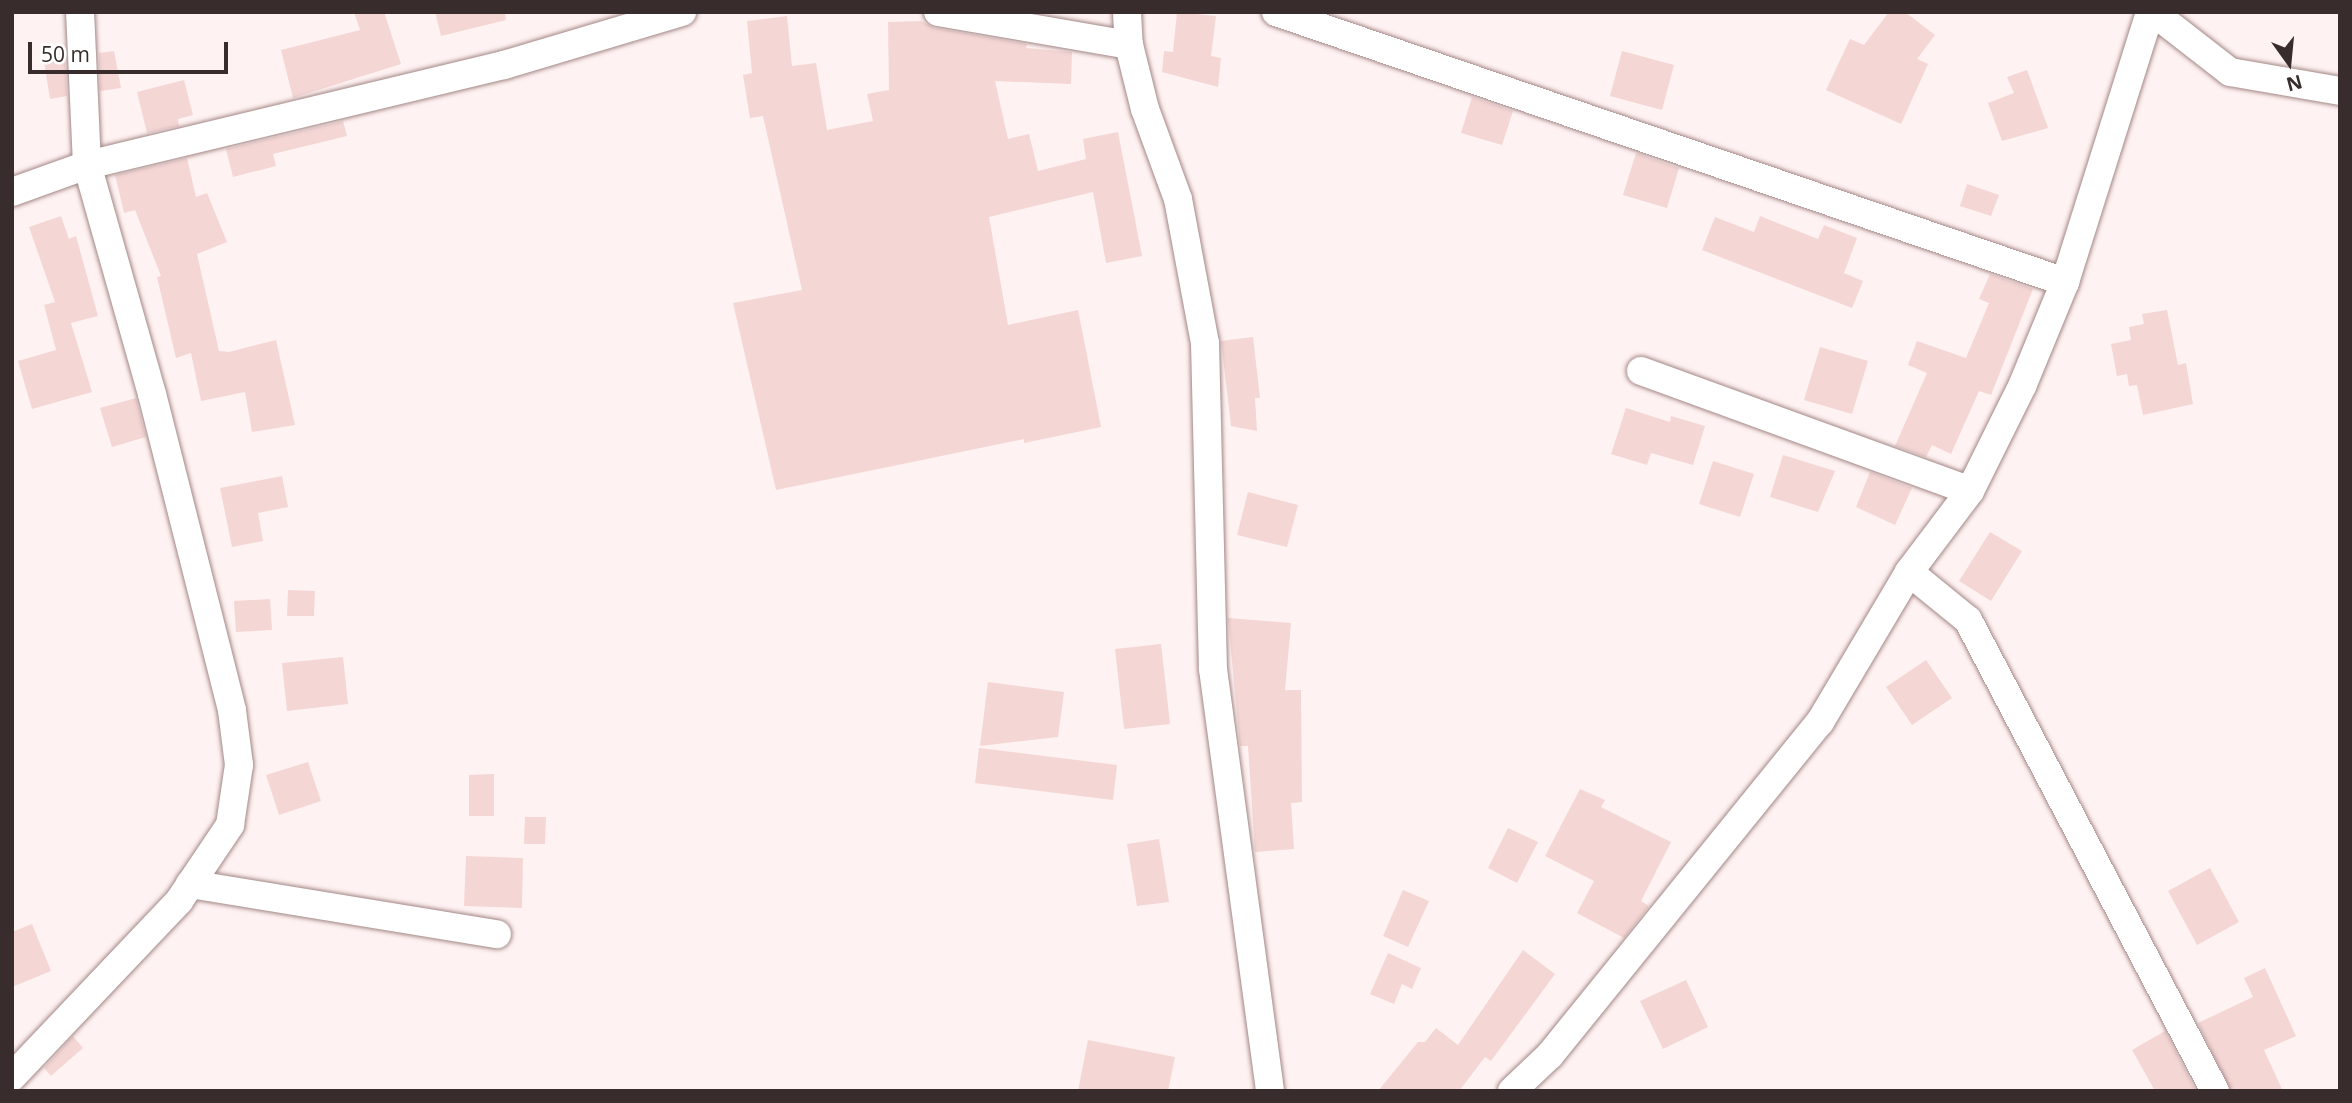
<!DOCTYPE html>
<html>
<head>
<meta charset="utf-8">
<style>
	body { margin:0 }
	#map { position:relative; width:2352px; height:1103px; overflow:hidden; background:#fff2f2; font-family:"Open Sans",sans-serif }
	div>[style] { position:absolute }
	.building>* { inset:0; background:#f4d6d5 }
	.roads { filter:drop-shadow(0 0 2px #a38786) drop-shadow(0 0 2px #a38786) }
	.minor>* { height:28px; margin:-14px; padding:0 14px; transform-origin:14px; border-radius:14px; background:#fff }
	span { translate:-50% -50%; white-space:nowrap; text-align:center; line-height:1.15; -webkit-text-stroke:5px #fff; paint-order:stroke }
	.frame { position:absolute; inset:0; border:14px solid #382c2c; pointer-events:none }
	.north { position:absolute; left:2254px; top:28px; width:70px; height:70px; -webkit-text-stroke:5px #fff; paint-order:stroke; rotate:165deg; font-size:19px; font-weight:700; line-height:28px; text-align:center; color:#382c2c }
	.north::after { content:''; display:block; margin:auto; width:24px; height:32px; background:#382c2c; clip-path:polygon(50% 0,100% 100%,50% 72%,0 100%) }
	.scale { position:absolute; left:28px; top:42px; width:200px; height:32px; box-sizing:border-box; border:4px solid #382c2c; border-top:0; padding-left:9px; font-size:21px; line-height:24px; white-space:nowrap; color:#382c2c; -webkit-text-stroke:5px #fff; paint-order:stroke }
</style>
</head>
<body>
<div id="map">
	<div class="building">
		<i style="clip-path:polygon(354px 12px,384px 12px,401px 64px,293px 98px,281px 50px,360px 30px)"></i>
		<i style="clip-path:polygon(435px 12px,505px 12px,506px 20px,441px 36px)"></i>
		<i style="clip-path:polygon(1177px 12px,1216px 16px,1211px 56px,1221px 58px,1218px 87px,1162px 72px,1164px 51px,1173px 52px)"></i>
		<i style="clip-path:polygon(1889px 12px,1905px 12px,1935px 35px,1917px 59px,1928px 64px,1901px 124px,1826px 90px,1850px 39px,1864px 45px)"></i>
		<i style="clip-path:polygon(787px 16px,792px 66px,816px 63px,827px 130px,873px 121px,867px 94px,889px 90px,888px 22px,921px 21px,935px 28px,1027px 44px,1026px 48px,1072px 52px,1071px 84px,995px 81px,1008px 139px,1029px 134px,1038px 171px,1086px 159px,1083px 139px,1118px 132px,1142px 256px,1106px 263px,1093px 192px,989px 217px,1008px 325px,1078px 310px,1101px 427px,1024px 443px,1024px 439px,776px 490px,733px 303px,802px 290px,763px 116px,750px 118px,743px 75px,752px 73px,747px 21px)"></i>
		<i style="clip-path:polygon(114px 51px,121px 88px,100px 91px,99px 53px)"></i>
		<i style="clip-path:polygon(1622px 51px,1674px 65px,1662px 110px,1610px 96px)"></i>
		<i style="clip-path:polygon(65px 58px,67px 96px,50px 99px,44px 61px)"></i>
		<i style="clip-path:polygon(2027px 70px,2048px 128px,2002px 141px,1988px 103px,2014px 93px,2007px 77px)"></i>
		<i style="clip-path:polygon(184px 80px,193px 115px,178px 119px,179px 126px,147px 133px,137px 92px)"></i>
		<i style="clip-path:polygon(1472px 97px,1513px 111px,1502px 145px,1461px 133px)"></i>
		<i style="clip-path:polygon(343px 121px,347px 136px,273px 154px,276px 166px,233px 177px,226px 149px)"></i>
		<i style="clip-path:polygon(1636px 153px,1679px 168px,1667px 208px,1623px 195px)"></i>
		<i style="clip-path:polygon(187px 158px,196px 197px,207px 193px,227px 242px,197px 254px,219px 351px,229px 352px,276px 340px,295px 425px,252px 432px,245px 392px,201px 401px,191px 353px,176px 358px,157px 277px,161px 276px,135px 210px,124px 213px,115px 175px)"></i>
		<i style="clip-path:polygon(1967px 184px,1999px 195px,1991px 216px,1960px 206px)"></i>
		<i style="clip-path:polygon(61px 216px,69px 239px,76px 236px,98px 316px,71px 323px,92px 392px,32px 409px,18px 361px,56px 350px,44px 305px,55px 302px,29px 227px)"></i>
		<i style="clip-path:polygon(1760px 216px,1818px 239px,1824px 225px,1857px 238px,1844px 273px,1863px 281px,1852px 308px,1702px 250px,1715px 217px,1754px 232px)"></i>
		<i style="clip-path:polygon(1990px 274px,2033px 289px,1991px 395px,1979px 391px,1951px 454px,1932px 445px,1926px 457px,1895px 446px,1927px 373px,1908px 365px,1917px 341px,1966px 358px,1989px 303px,1979px 299px)"></i>
		<i style="clip-path:polygon(2167px 310px,2178px 365px,2186px 363px,2193px 404px,2143px 415px,2137px 385px,2129px 386px,2127px 374px,2117px 376px,2111px 344px,2131px 340px,2129px 327px,2144px 324px,2142px 314px)"></i>
		<i style="clip-path:polygon(1253px 337px,1260px 398px,1255px 398px,1257px 431px,1231px 426px,1222px 349px,1221px 341px)"></i>
		<i style="clip-path:polygon(1820px 347px,1868px 361px,1852px 414px,1804px 400px)"></i>
		<i style="clip-path:polygon(136px 398px,146px 437px,112px 447px,100px 408px)"></i>
		<i style="clip-path:polygon(1626px 408px,1670px 422px,1671px 416px,1705px 426px,1693px 465px,1651px 453px,1647px 465px,1611px 454px)"></i>
		<i style="clip-path:polygon(1783px 455px,1835px 471px,1818px 512px,1770px 497px)"></i>
		<i style="clip-path:polygon(1713px 461px,1754px 474px,1740px 517px,1699px 504px)"></i>
		<i style="clip-path:polygon(1870px 472px,1912px 488px,1895px 525px,1856px 507px)"></i>
		<i style="clip-path:polygon(282px 476px,288px 507px,258px 513px,263px 541px,232px 547px,220px 488px)"></i>
		<i style="clip-path:polygon(1248px 492px,1298px 505px,1287px 547px,1237px 535px)"></i>
		<i style="clip-path:polygon(1990px 532px,2022px 551px,1991px 601px,1959px 581px)"></i>
		<i style="clip-path:polygon(288px 590px,315px 591px,314px 616px,287px 616px)"></i>
		<i style="clip-path:polygon(270px 599px,272px 630px,236px 632px,234px 601px)"></i>
		<i style="clip-path:polygon(1228px 618px,1291px 623px,1285px 690px,1301px 690px,1302px 802px,1291px 803px,1294px 849px,1255px 852px,1248px 746px,1240px 746px)"></i>
		<i style="clip-path:polygon(1161px 644px,1170px 724px,1124px 729px,1115px 649px)"></i>
		<i style="clip-path:polygon(343px 657px,348px 704px,287px 711px,282px 663px)"></i>
		<i style="clip-path:polygon(1926px 660px,1952px 698px,1912px 725px,1886px 687px)"></i>
		<i style="clip-path:polygon(988px 682px,1064px 692px,1058px 737px,980px 746px)"></i>
		<i style="clip-path:polygon(979px 748px,1117px 765px,1113px 800px,975px 783px)"></i>
		<i style="clip-path:polygon(308px 762px,321px 801px,279px 815px,266px 775px)"></i>
		<i style="clip-path:polygon(494px 774px,494px 816px,469px 816px,469px 775px)"></i>
		<i style="clip-path:polygon(1580px 789px,1605px 800px,1601px 807px,1671px 842px,1641px 901px,1649px 906px,1624px 938px,1577px 913px,1594px 881px,1545px 856px)"></i>
		<i style="clip-path:polygon(525px 817px,546px 817px,545px 844px,524px 844px)"></i>
		<i style="clip-path:polygon(1508px 828px,1538px 842px,1517px 883px,1488px 868px)"></i>
		<i style="clip-path:polygon(1159px 839px,1169px 902px,1137px 906px,1127px 844px)"></i>
		<i style="clip-path:polygon(466px 856px,523px 858px,522px 908px,464px 906px)"></i>
		<i style="clip-path:polygon(2210px 868px,2239px 922px,2197px 945px,2168px 891px)"></i>
		<i style="clip-path:polygon(1403px 890px,1429px 901px,1408px 947px,1383px 936px)"></i>
		<i style="clip-path:polygon(32px 924px,51px 971px,12px 987px,12px 932px)"></i>
		<i style="clip-path:polygon(1523px 950px,1555px 974px,1491px 1061px,1485px 1057px,1459px 1091px,1378px 1091px,1418px 1042px,1425px 1042px,1436px 1028px,1458px 1045px)"></i>
		<i style="clip-path:polygon(1388px 953px,1421px 968px,1412px 989px,1402px 984px,1394px 1004px,1370px 994px)"></i>
		<i style="clip-path:polygon(2265px 968px,2296px 1036px,2264px 1050px,2283px 1091px,2231px 1091px,2198px 1023px,2253px 997px,2244px 978px)"></i>
		<i style="clip-path:polygon(1686px 980px,1708px 1027px,1663px 1049px,1640px 1001px)"></i>
		<i style="clip-path:polygon(2165px 1031px,2196px 1091px,2155px 1091px,2132px 1050px)"></i>
		<i style="clip-path:polygon(73px 1036px,83px 1048px,51px 1076px,44px 1068px)"></i>
		<i style="clip-path:polygon(1088px 1040px,1175px 1057px,1168px 1091px,1078px 1091px)"></i>
	</div>
	<div class="roads">
		<div class="minor">
			<i style="left:938px;top:12px;width:194px;rotate:9.8deg"></i>
			<i style="left:1127px;top:12px;width:33px;rotate:87deg"></i>
			<i style="left:1129px;top:45px;width:66px;rotate:76deg"></i>
			<i style="left:1145px;top:109px;width:96px;rotate:69.9deg"></i>
			<i style="left:1178px;top:199px;width:147px;rotate:79.4deg"></i>
			<i style="left:1205px;top:343px;width:326px;rotate:88.6deg"></i>
			<i style="left:1213px;top:669px;width:426px;rotate:82.3deg"></i>
			<i style="left:1276px;top:12px;width:834px;rotate:18.89deg"></i>
			<i style="left:2153px;top:12px;width:98px;rotate:37.9deg"></i>
			<i style="left:2230px;top:72px;width:112px;rotate:9.8deg"></i>
			<i style="left:12px;top:192px;width:80px;rotate:-19.8deg"></i>
			<i style="left:87px;top:165px;width:429px;rotate:-13.5deg"></i>
			<i style="left:504px;top:65px;width:186px;rotate:-16.6deg"></i>
			<i style="left:1641px;top:371px;width:350px;rotate:20deg"></i>
			<i style="left:1909px;top:572px;width:76px;rotate:39.1deg"></i>
			<i style="left:1968px;top:620px;width:532px;rotate:62.33deg"></i>
			<i style="left:190px;top:884px;width:311px;rotate:9.3deg"></i>
			<i style="left:12px;top:1077px;width:243px;rotate:-46.5deg"></i>
			<i style="left:179px;top:901px;width:92px;rotate:-56.1deg"></i>
			<i style="left:230px;top:825px;width:61px;rotate:-81.5deg"></i>
			<i style="left:239px;top:765px;width:55px;rotate:-97.3deg"></i>
			<i style="left:232px;top:710px;width:326px;rotate:-104.2deg"></i>
			<i style="left:152px;top:394px;width:238px;rotate:-105.8deg"></i>
			<i style="left:87px;top:165px;width:153px;rotate:-92.6deg"></i>
			<i style="left:1512px;top:1091px;width:52px;rotate:-43.5deg"></i>
			<i style="left:1550px;top:1055px;width:429px;rotate:-51deg"></i>
			<i style="left:1820px;top:722px;width:174px;rotate:-59.3deg"></i>
			<i style="left:1909px;top:572px;width:101px;rotate:-53deg"></i>
			<i style="left:1970px;top:491px;width:119px;rotate:-63.6deg"></i>
			<i style="left:2023px;top:384px;width:110px;rotate:-67.6deg"></i>
			<i style="left:2065px;top:282px;width:283px;rotate:-72.5deg"></i>
		</div>
	</div>
	<div class="frame"></div>
	<div class="north">N</div>
	<div class="scale">50 m</div>
</div>
</body>
</html>
